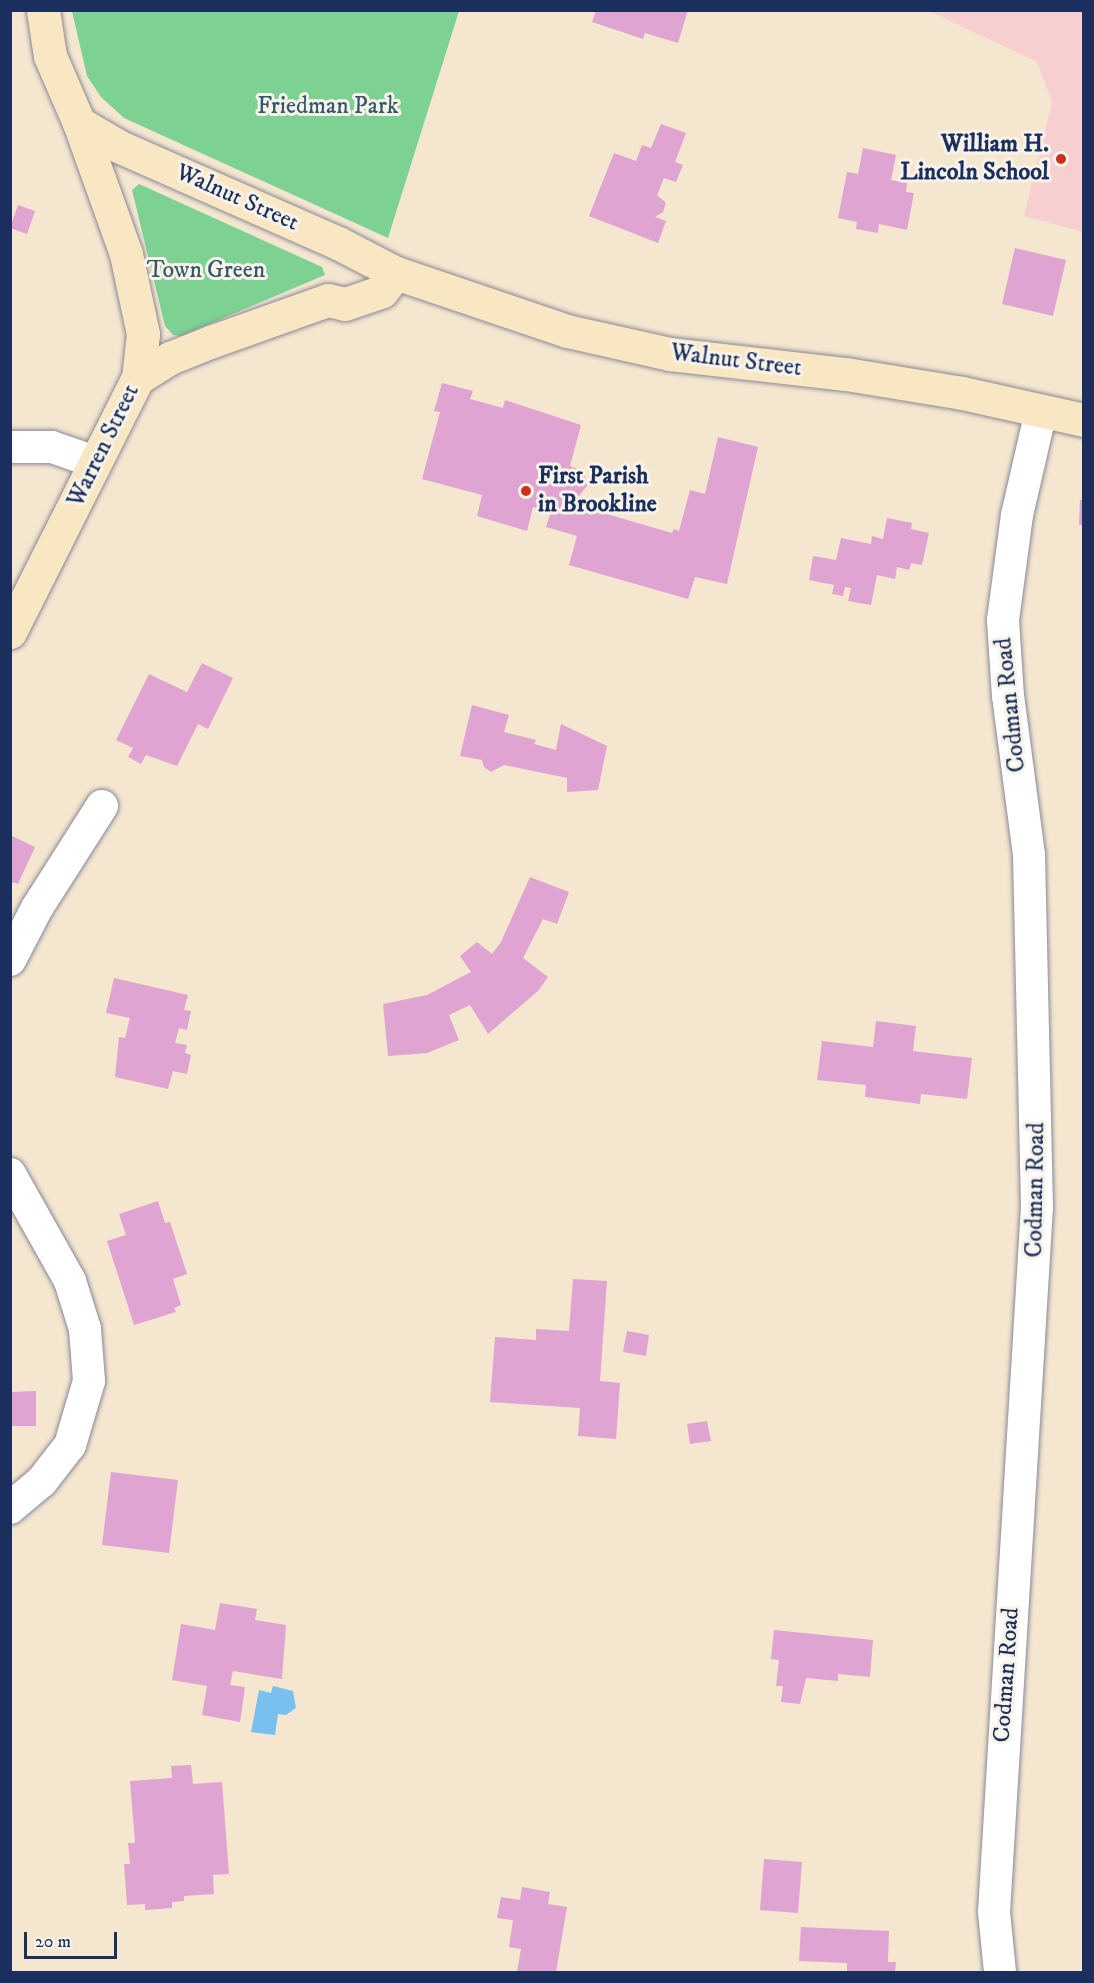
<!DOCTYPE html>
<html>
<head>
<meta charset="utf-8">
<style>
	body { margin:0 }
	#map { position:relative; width:1094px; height:1983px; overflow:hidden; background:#f5e6d0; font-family:"IM FELL DW Pica",serif }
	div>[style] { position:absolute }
	.built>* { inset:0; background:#f7cfd1 }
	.green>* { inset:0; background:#7dd193 }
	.water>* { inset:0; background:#78c0f0 }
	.building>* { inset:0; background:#dfa4d1 }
	.roads { filter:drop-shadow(0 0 2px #888a97) drop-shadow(0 0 2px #888a97) }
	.street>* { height:32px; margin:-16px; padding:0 16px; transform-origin:16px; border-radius:16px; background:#fff }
	.secondary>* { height:33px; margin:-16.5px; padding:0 16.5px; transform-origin:16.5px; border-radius:16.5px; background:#f9e7c3 }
	.dots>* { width:16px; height:16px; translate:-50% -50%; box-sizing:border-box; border:3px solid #f7f3e8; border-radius:50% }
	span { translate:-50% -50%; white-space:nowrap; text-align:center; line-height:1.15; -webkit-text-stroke:6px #f7f3e8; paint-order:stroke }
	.park-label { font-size:24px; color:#34586b }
	.poi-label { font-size:24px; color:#1b2f5e; font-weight:700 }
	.right { translate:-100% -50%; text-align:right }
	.left { translate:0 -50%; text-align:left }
	.street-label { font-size:24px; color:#1b2f5e }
	.frame { position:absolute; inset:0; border:12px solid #1b2f5e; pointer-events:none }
	.scale { position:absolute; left:24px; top:1932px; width:93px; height:27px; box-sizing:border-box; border:3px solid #1b2f5e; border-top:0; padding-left:8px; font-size:18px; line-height:21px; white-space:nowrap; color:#1b2f5e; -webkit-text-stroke:4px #f7f3e8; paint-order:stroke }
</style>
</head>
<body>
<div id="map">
	<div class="built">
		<i style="clip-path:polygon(929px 11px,1083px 11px,1083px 232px,1024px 216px,1052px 102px,1037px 62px)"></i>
	</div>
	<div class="green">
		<i style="clip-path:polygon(72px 11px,459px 11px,388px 238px,124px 118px,101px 97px,87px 76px)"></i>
		<i style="clip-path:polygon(139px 184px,322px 267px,325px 275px,181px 336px,173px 335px,165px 326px,132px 190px)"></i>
	</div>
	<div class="water">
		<i style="clip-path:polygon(273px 1686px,293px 1691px,296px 1708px,286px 1715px,278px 1714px,275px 1735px,251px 1732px,259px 1690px,271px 1693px)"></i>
	</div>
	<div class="building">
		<i style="clip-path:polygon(596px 10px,688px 10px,678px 43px,645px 33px,643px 39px,592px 22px)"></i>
		<i style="clip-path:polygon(661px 124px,686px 133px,675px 162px,683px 165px,676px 182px,664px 178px,657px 195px,666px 203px,663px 212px,655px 217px,666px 221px,658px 243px,589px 216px,614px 153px,636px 161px,642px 145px,651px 148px)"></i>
		<i style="clip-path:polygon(863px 148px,896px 155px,891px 180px,907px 183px,906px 192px,914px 193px,907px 230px,879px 224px,878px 233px,856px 229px,857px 222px,838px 218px,847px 172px,858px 174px)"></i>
		<i style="clip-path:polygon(18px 205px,35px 211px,27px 234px,10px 228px)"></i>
		<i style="clip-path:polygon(1015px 248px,1066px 260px,1053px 316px,1002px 304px)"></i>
		<i style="clip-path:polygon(442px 383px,473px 391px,470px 399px,503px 408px,505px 400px,581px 425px,570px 466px,584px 472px,587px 486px,578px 497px,564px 496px,561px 507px,584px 514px,586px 508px,672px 533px,674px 529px,679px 531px,690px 490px,705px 494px,718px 437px,758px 447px,727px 584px,695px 577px,688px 599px,569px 565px,577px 536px,546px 527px,551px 512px,533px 507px,527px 531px,477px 516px,482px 495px,422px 479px,440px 412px,434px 411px)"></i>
		<i style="clip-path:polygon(1080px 500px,1084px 501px,1084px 525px,1079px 525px)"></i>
		<i style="clip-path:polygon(887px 518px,912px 523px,911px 529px,929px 533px,922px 565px,911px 563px,909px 570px,897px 567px,895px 579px,877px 575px,871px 605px,848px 601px,851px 588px,845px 587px,843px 596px,832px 594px,834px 585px,809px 580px,813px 556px,836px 560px,841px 538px,871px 544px,872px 536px,883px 539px)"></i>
		<i style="clip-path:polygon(202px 663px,233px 678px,208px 729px,198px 724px,177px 766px,146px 755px,141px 764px,128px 757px,133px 748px,116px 740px,149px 674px,187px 692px)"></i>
		<i style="clip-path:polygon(472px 705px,509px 715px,504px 732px,536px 740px,534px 744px,556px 750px,561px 724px,607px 746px,598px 790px,567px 792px,567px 778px,504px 765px,491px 772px,484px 767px,482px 760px,460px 756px)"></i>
		<i style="clip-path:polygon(10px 835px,35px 847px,18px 884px,13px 882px,10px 888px)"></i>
		<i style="clip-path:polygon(530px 877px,569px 892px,557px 924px,543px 919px,523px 958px,548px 977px,538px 991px,488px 1034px,470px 1005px,449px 1015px,459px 1040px,427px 1053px,388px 1056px,383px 1004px,427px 995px,471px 972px,460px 956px,477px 942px,492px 954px,501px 942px)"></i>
		<i style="clip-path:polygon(114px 978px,188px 995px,184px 1010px,191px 1011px,187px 1030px,179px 1028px,175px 1043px,187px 1045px,185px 1053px,191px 1055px,187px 1074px,173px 1071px,168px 1089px,115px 1077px,119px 1037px,125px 1038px,130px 1018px,106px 1013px)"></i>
		<i style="clip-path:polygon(876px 1021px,916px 1026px,913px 1051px,972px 1058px,967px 1099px,921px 1094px,920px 1104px,865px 1097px,866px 1085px,817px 1080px,822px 1041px,873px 1047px)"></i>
		<i style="clip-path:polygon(158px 1201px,165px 1223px,170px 1222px,187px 1274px,173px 1279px,181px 1305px,174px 1308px,176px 1312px,134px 1325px,107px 1241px,126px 1235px,119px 1214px)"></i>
		<i style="clip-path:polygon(573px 1279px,607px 1281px,600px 1381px,620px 1383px,616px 1439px,578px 1436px,580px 1408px,490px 1402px,495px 1337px,536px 1340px,536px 1329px,569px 1331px)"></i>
		<i style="clip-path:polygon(627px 1331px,649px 1335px,646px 1356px,623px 1352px)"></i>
		<i style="clip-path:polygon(36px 1391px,36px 1426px,10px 1426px,10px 1392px)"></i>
		<i style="clip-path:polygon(707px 1421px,711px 1441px,690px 1444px,687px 1424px)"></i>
		<i style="clip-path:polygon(111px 1472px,178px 1480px,169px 1553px,102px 1545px)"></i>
		<i style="clip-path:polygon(220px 1603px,257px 1609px,255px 1620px,286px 1625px,282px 1679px,233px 1671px,230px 1685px,245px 1687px,240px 1722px,202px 1715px,207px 1686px,172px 1680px,181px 1624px,215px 1630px)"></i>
		<i style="clip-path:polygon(774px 1630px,873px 1640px,870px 1677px,838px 1674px,838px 1681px,806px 1678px,800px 1704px,781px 1702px,783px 1686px,776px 1686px,779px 1660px,771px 1659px)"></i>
		<i style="clip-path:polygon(191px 1765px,193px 1784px,222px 1782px,229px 1874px,213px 1875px,214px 1894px,184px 1896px,184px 1901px,172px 1902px,172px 1908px,145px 1910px,145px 1904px,127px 1905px,124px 1864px,130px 1864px,128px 1843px,135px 1843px,130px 1781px,172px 1778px,171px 1766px)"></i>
		<i style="clip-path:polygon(764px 1859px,802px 1862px,798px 1913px,760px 1910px)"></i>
		<i style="clip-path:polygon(522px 1887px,550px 1892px,548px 1904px,567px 1907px,556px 1972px,517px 1972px,521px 1949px,509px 1947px,513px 1920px,497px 1918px,501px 1897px,520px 1900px)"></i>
		<i style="clip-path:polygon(801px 1927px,889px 1931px,888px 1962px,896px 1962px,895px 1972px,847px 1972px,847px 1963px,799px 1961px)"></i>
	</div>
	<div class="roads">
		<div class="street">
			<i style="left:10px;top:447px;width:42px"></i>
			<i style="left:52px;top:447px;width:46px;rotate:19.2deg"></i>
			<i style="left:10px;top:960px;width:59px;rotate:-62.6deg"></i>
			<i style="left:37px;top:908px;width:121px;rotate:-57.5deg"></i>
			<i style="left:10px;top:1174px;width:123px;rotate:60.7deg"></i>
			<i style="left:70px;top:1281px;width:50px;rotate:72.6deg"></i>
			<i style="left:85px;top:1329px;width:52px;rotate:85.6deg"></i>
			<i style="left:89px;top:1381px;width:67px;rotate:106.5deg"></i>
			<i style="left:70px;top:1445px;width:46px;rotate:127.9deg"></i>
			<i style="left:42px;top:1481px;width:42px;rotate:139.8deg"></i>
			<i style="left:1000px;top:1972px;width:60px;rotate:-95.7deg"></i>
			<i style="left:994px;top:1912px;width:706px;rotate:-86.51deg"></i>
			<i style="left:1037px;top:1207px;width:352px;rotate:-91.3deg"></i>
			<i style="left:1029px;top:855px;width:160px;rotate:-97.5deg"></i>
			<i style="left:1008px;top:696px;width:76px;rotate:-93.8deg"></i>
			<i style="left:1003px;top:620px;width:106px;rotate:-82.4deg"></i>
			<i style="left:1017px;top:515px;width:107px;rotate:-77deg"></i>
		</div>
		<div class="secondary">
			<i style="left:79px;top:123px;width:45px;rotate:30.5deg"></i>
			<i style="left:118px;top:146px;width:240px;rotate:23.8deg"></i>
			<i style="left:338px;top:243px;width:65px;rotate:27.3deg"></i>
			<i style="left:396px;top:273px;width:181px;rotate:18.7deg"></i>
			<i style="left:567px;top:331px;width:106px;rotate:12.6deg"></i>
			<i style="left:670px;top:354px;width:177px;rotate:6.5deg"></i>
			<i style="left:846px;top:374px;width:118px;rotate:9.3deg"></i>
			<i style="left:962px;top:393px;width:125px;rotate:12.5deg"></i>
			<i style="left:138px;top:378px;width:38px;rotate:-32deg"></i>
			<i style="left:170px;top:358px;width:43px;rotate:-21.8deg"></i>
			<i style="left:210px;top:342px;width:125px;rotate:-19.6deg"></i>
			<i style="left:328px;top:300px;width:17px;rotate:13deg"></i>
			<i style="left:345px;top:304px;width:39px;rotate:-19deg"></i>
			<i style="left:382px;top:291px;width:23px;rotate:-52deg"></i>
			<i style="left:10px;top:632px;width:284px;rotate:-63.3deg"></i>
			<i style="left:138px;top:378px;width:44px;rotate:-83.5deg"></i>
			<i style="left:143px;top:334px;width:82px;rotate:-102deg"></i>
			<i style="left:126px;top:254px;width:139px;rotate:-109.7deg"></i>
			<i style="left:79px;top:123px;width:73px;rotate:-113.4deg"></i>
			<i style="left:50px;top:56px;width:47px;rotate:-98.7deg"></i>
		</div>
	</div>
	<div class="dots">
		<i style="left:1061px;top:159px;background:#c8321e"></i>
		<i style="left:526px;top:491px;background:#c8321e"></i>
	</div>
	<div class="park-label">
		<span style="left:328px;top:107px">Friedman Park</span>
		<span style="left:206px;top:271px">Town Green</span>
	</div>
	<div class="poi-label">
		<span class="right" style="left:1049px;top:159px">William H.<br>Lincoln School</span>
		<span class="left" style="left:538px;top:491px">First Parish<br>in Brookline</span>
	</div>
	<div class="street-label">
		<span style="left:237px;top:198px;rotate:24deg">Walnut Street</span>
		<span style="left:736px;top:361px;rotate:7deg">Walnut Street</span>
		<span style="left:104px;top:446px;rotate:-64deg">Warren Street</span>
		<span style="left:1011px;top:705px;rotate:-96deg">Codman Road</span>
		<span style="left:1036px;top:1190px;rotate:-89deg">Codman Road</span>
		<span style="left:1007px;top:1675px;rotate:-86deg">Codman Road</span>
	</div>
	<div class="frame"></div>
	<div class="scale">20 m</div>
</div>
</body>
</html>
